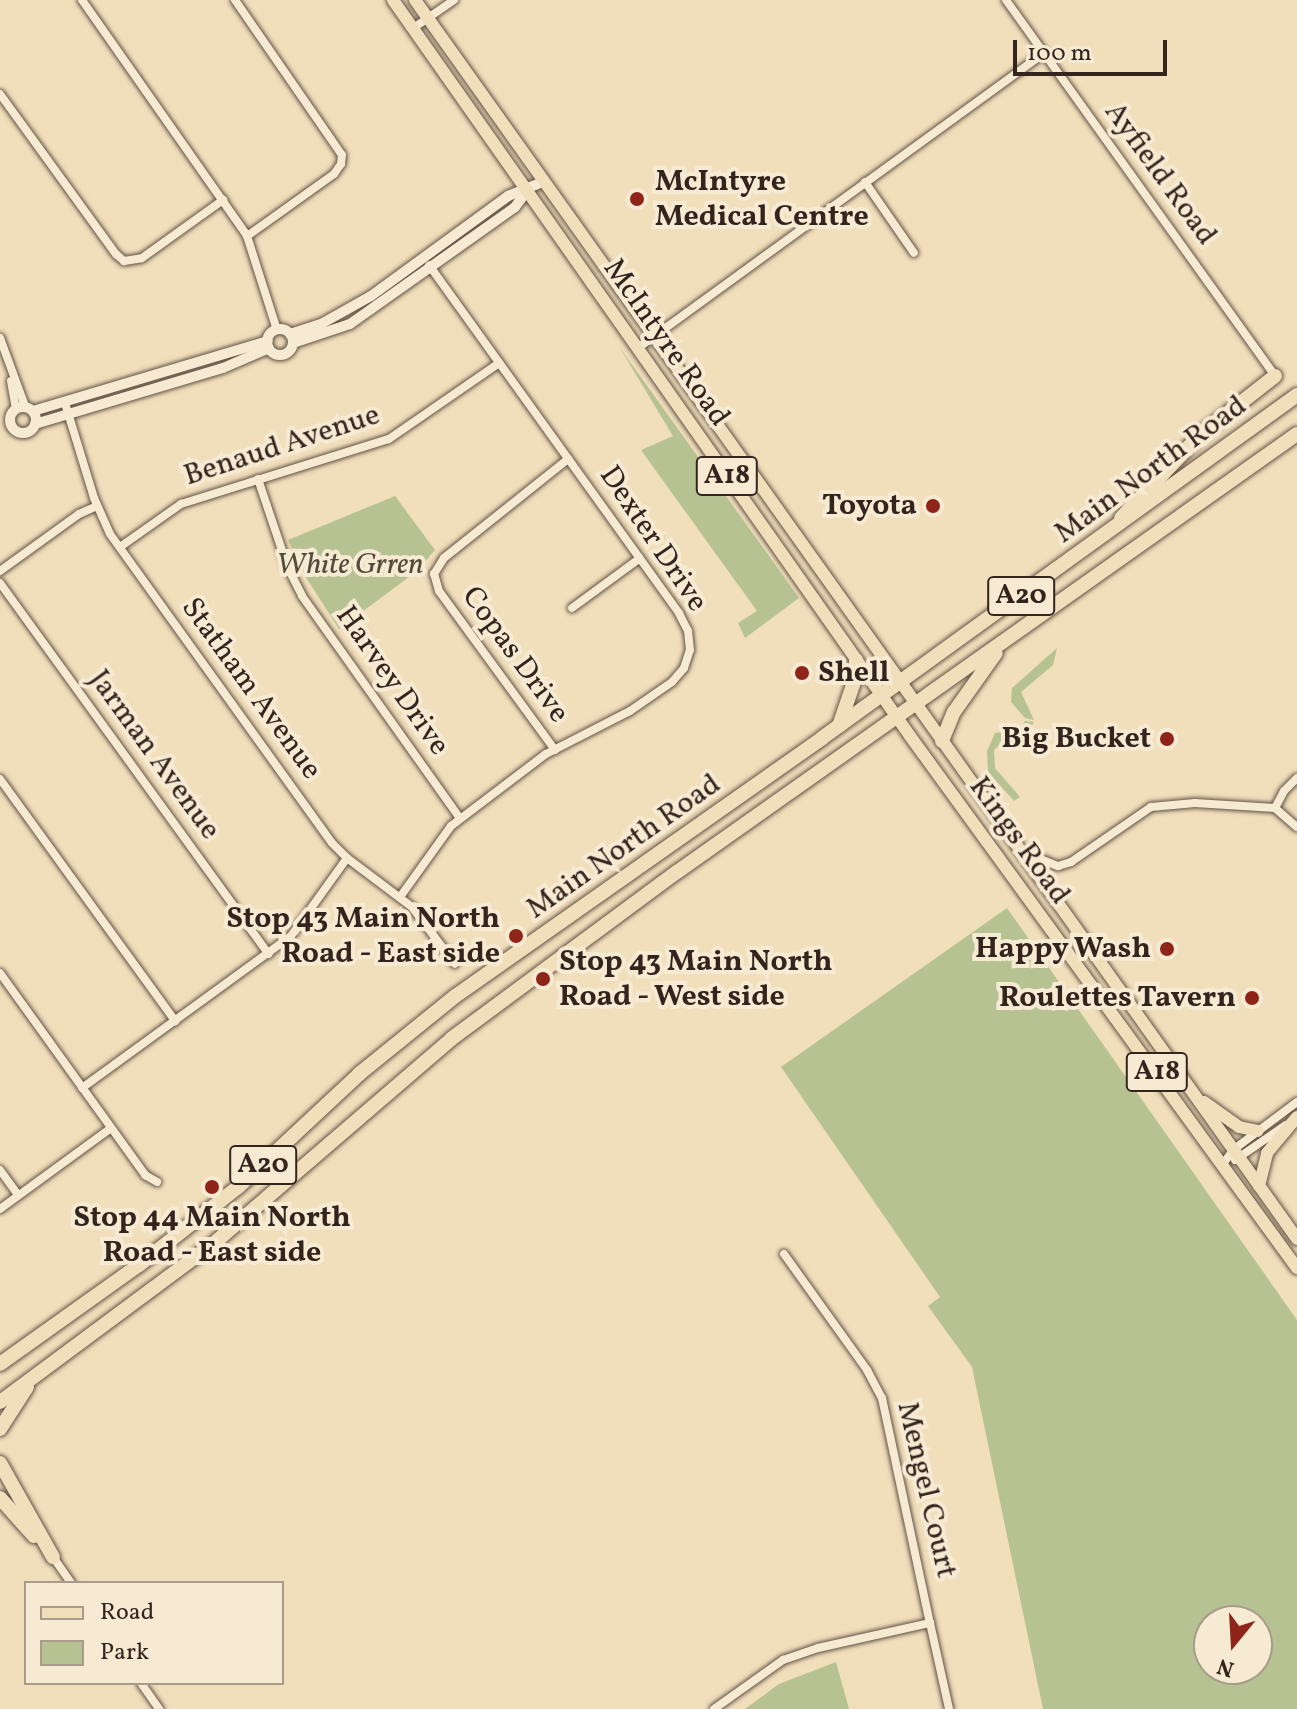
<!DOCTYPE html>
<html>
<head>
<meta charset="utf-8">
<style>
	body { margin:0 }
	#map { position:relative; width:1297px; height:1709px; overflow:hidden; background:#f1debb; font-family:Vollkorn,serif }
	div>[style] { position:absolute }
	.green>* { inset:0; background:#b7c293 }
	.roads { filter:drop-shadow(0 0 2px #625245) drop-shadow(0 0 2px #625245) }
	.minor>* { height:8px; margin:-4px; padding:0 4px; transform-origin:4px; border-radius:4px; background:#f6ead3 }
	.tertiary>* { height:10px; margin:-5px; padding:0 5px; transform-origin:5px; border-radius:5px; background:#f6ead3 }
	.tertiary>.ring { margin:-5px; padding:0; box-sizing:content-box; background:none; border:10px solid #f6ead3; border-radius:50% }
	.primary>* { height:12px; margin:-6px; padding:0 6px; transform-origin:6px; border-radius:6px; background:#f1debb }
	.trunk>* { height:14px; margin:-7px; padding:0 7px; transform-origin:7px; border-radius:7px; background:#f1debb }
	.dots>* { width:22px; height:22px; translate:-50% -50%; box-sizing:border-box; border:4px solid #f6ead3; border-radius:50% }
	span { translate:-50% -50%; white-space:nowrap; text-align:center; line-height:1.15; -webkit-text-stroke:8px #f6ead3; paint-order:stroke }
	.shield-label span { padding:2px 6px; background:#f6ead3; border:2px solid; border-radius:6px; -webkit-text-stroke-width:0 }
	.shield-label { font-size:28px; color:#33241e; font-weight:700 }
	.street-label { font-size:30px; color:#33241e }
	.poi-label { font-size:30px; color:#33241e; font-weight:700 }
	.left { translate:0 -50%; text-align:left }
	.right { translate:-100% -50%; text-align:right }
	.park-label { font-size:30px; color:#544c3b; font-style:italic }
	.legend { position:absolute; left:24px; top:1581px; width:260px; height:104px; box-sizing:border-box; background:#f6ead3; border:2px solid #a89b8b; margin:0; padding:10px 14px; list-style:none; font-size:24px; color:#33241e }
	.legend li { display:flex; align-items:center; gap:16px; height:40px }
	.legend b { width:40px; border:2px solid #a89b8b }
	.north { position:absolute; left:1193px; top:1605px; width:80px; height:80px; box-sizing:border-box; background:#f6ead3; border:2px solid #a89b8b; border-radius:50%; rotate:198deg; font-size:22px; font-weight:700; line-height:32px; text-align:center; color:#33241e }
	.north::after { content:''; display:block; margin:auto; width:28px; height:36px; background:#8f2418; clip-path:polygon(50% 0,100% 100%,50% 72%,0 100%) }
	.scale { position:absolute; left:1013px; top:40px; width:154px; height:36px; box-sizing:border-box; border:4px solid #33241e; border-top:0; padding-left:10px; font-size:24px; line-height:28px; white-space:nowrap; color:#33241e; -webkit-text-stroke:6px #f6ead3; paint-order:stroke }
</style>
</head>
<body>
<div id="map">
	<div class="green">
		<i style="clip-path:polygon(620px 348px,799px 598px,745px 638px,738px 623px,757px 611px,641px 450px,673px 436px)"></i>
		<i style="clip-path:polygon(395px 496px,435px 550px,417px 571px,339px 629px,305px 576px,288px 540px)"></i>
		<i style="clip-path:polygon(1057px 648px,1053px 665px,1021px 692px,1034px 720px,1025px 718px,1011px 702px,1012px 688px)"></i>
		<i style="clip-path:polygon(1025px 721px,1034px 722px,1027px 734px,1005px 739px,994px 750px,995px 768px,1020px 797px,1014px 801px,988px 772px,987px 751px,995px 733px,1019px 729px)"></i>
		<i style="clip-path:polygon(evenodd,1007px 908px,1297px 1320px,1297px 1709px,1043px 1709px,972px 1367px,928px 1306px,940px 1297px,781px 1067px,1007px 908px,1209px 1621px,1257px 1621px,1257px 1669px,1209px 1669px,1209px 1621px)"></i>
		<i style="clip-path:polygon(836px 1662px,849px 1709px,745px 1709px,779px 1684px)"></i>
	</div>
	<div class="roads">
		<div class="minor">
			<i style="left:82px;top:0;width:288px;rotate:55deg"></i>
			<i style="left:247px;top:236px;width:99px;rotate:72.3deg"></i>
			<i style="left:235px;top:0;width:188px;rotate:55.4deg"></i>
			<i style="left:342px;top:155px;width:9px;rotate:96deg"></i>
			<i style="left:341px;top:164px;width:12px;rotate:125deg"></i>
			<i style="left:334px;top:174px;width:107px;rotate:144.5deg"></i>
			<i style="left:1006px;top:0;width:462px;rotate:54.4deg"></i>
			<i style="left:412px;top:29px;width:51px;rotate:-34.6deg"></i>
			<i style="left:0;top:94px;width:198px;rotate:54.1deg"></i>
			<i style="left:116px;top:254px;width:11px;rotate:41deg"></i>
			<i style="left:124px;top:261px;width:18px;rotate:-9deg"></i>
			<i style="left:142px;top:258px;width:100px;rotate:-35.6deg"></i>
			<i style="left:865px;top:182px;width:86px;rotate:55.4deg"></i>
			<i style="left:0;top:338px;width:72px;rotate:69.8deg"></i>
			<i style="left:638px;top:348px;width:502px;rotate:-36deg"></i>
			<i style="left:11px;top:381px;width:28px;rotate:80deg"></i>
			<i style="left:65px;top:403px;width:99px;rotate:73deg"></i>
			<i style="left:94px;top:498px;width:39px;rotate:66deg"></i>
			<i style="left:110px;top:534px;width:380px;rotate:54.3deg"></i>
			<i style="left:332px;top:843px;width:21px;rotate:45deg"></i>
			<i style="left:347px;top:858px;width:81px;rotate:37deg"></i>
			<i style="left:412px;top:907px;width:71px;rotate:53deg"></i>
			<i style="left:258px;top:479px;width:94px;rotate:71.4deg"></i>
			<i style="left:288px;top:568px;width:31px;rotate:63deg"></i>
			<i style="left:302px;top:596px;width:272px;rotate:54.6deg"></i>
			<i style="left:120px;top:547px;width:75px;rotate:-35.2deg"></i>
			<i style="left:181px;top:504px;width:218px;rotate:-17.4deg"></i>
			<i style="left:389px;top:439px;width:134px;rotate:-34.6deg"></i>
			<i style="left:0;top:571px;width:97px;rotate:-35.8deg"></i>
			<i style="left:79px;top:514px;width:20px;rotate:-24deg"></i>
			<i style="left:0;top:583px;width:458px;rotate:54.1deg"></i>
			<i style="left:572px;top:608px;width:84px;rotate:-36.3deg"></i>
			<i style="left:555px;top:750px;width:197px;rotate:-126.1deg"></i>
			<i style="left:439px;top:591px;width:18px;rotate:-106deg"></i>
			<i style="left:434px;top:574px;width:19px;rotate:-58deg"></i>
			<i style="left:444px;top:558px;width:159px;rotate:-38.6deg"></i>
			<i style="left:0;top:779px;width:299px;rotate:54.1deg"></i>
			<i style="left:1275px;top:808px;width:29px;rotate:41deg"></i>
			<i style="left:1023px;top:852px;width:38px;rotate:22deg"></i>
			<i style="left:1058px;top:866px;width:14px;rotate:-17deg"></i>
			<i style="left:1071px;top:862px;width:97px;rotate:-34.5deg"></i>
			<i style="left:1151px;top:807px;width:44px;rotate:-5.2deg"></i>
			<i style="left:1195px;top:803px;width:80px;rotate:3.6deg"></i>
			<i style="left:1275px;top:808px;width:19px;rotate:-62deg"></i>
			<i style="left:1284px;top:791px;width:18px;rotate:-45deg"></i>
			<i style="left:400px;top:897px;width:87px;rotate:-54.3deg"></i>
			<i style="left:451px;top:826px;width:119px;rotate:-37.2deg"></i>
			<i style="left:546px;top:754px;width:94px;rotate:-27.1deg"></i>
			<i style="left:630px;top:711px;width:51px;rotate:-34.6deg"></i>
			<i style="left:672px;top:682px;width:18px;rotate:-49deg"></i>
			<i style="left:684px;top:668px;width:19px;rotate:-72deg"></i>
			<i style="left:690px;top:650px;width:19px;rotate:-96deg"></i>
			<i style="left:688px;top:631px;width:20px;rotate:-117deg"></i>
			<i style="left:679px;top:613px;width:428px;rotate:-125.7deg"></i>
			<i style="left:0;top:973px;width:249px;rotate:54.3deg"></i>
			<i style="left:145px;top:1175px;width:14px;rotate:30deg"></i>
			<i style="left:82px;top:1088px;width:258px;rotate:-36deg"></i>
			<i style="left:291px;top:936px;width:96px;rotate:-54.3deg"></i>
			<i style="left:1235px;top:1160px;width:62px;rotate:-34.5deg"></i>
			<i style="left:1223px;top:1164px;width:17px;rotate:-54deg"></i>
			<i style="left:1233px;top:1150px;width:80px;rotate:-36.9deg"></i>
			<i style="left:0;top:1170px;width:31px;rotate:54deg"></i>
			<i style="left:0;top:1209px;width:137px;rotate:-36.1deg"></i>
			<i style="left:784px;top:1254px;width:143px;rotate:54.4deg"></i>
			<i style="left:867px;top:1370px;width:32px;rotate:62deg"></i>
			<i style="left:882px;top:1398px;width:230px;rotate:78deg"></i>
			<i style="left:53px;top:1557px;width:32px;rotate:55deg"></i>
			<i style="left:141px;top:1683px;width:32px;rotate:55deg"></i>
			<i style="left:714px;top:1709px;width:85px;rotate:-35.4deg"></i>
			<i style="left:783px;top:1660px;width:37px;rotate:-19deg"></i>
			<i style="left:818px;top:1648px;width:115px;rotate:-12.6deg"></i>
			<i style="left:930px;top:1623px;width:88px;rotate:77.5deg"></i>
		</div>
		<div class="tertiary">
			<i class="ring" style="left:267px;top:329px;width:16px;height:16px"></i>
			<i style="left:290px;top:334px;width:33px;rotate:-18deg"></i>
			<i style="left:321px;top:324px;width:57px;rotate:-29.2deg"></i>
			<i style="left:371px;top:296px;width:170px;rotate:-36.1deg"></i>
			<i style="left:508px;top:196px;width:37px;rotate:-22deg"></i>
			<i style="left:293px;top:343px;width:60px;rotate:-18.4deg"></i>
			<i style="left:350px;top:324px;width:202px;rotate:-35.3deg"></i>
			<i style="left:515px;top:207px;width:20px;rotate:-53deg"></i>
			<i class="ring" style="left:10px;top:407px;width:16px;height:16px"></i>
			<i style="left:33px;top:411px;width:245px;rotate:-16.6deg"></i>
			<i style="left:35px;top:424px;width:196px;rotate:-16.6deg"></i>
			<i style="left:223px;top:368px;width:50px;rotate:-23.5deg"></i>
		</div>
		<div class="primary">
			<i style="left:393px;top:0;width:899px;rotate:54.91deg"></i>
			<i style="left:910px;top:736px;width:658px;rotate:53.97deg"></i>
			<i style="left:415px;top:0;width:1521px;rotate:54.55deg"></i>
			<i style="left:1204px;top:1102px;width:43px;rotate:35.5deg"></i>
			<i style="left:1239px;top:1127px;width:19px;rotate:12deg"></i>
			<i style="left:1259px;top:1186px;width:34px;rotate:-76deg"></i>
			<i style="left:1267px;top:1153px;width:47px;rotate:-50.2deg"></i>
		</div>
		<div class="trunk">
			<i style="left:1121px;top:518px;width:116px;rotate:-46.4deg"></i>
			<i style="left:1201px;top:434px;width:94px;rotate:-38.1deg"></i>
			<i style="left:839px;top:726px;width:53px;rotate:-71.2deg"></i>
			<i style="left:856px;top:676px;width:16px;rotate:-90deg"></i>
			<i style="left:942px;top:741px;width:31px;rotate:-68deg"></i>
			<i style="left:954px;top:712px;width:72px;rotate:-54.6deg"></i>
			<i style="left:0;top:1364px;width:171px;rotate:-35.5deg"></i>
			<i style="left:139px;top:1265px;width:126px;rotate:-38.2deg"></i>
			<i style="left:238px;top:1187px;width:166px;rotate:-43deg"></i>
			<i style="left:359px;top:1074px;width:122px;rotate:-39deg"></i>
			<i style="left:454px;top:997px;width:450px;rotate:-35.1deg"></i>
			<i style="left:822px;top:738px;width:586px;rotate:-35.83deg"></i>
			<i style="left:0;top:1402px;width:265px;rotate:-36.6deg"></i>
			<i style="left:213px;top:1244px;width:314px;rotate:-40.7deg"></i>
			<i style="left:451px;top:1039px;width:281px;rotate:-36.5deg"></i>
			<i style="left:677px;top:872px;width:759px;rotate:-35.24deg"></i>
			<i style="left:0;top:1429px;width:50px;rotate:-57.3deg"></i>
			<i style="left:0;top:1463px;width:108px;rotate:60.6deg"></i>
			<i style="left:0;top:1498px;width:51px;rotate:48.2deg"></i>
		</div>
	</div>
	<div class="dots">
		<i style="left:637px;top:199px;background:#8f2418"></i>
		<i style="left:933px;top:506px;background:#8f2418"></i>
		<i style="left:802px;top:673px;background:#8f2418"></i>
		<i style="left:1167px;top:739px;background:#8f2418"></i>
		<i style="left:516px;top:936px;background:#8f2418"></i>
		<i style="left:1167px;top:949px;background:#8f2418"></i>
		<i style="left:543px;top:979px;background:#8f2418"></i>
		<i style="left:1252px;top:998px;background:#8f2418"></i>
		<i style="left:212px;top:1187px;background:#8f2418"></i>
	</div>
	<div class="shield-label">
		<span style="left:727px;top:476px">A18</span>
		<span style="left:1021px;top:596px">A20</span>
		<span style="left:1157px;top:1072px">A18</span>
		<span style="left:263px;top:1165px">A20</span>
	</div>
	<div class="street-label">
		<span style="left:1160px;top:174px;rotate:54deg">Ayfield Road</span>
		<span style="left:666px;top:343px;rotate:55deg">McIntyre Road</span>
		<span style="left:282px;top:446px;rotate:-18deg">Benaud Avenue</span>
		<span style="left:1151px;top:470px;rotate:-36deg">Main North Road</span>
		<span style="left:653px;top:539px;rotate:56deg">Dexter Drive</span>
		<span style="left:515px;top:655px;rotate:54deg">Copas Drive</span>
		<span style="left:392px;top:681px;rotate:55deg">Harvey Drive</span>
		<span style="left:251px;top:689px;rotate:54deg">Statham Avenue</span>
		<span style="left:154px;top:755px;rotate:54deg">Jarman Avenue</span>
		<span style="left:1019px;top:841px;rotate:54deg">Kings Road</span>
		<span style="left:624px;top:847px;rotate:-35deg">Main North Road</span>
		<span style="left:926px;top:1490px;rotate:77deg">Mengel Court</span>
	</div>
	<div class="poi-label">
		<span class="left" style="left:655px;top:199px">McIntyre<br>Medical Centre</span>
		<span class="right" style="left:917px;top:506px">Toyota</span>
		<span class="left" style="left:818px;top:673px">Shell</span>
		<span class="right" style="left:1151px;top:739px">Big Bucket</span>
		<span class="right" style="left:500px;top:936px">Stop 43 Main North<br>Road - East side</span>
		<span class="right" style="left:1151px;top:949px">Happy Wash</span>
		<span class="left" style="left:559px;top:979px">Stop 43 Main North<br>Road - West side</span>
		<span class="right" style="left:1236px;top:998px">Roulettes Tavern</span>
		<span style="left:212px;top:1235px">Stop 44 Main North<br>Road - East side</span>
	</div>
	<div class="park-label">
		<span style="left:350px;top:565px">White Grren</span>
	</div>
	<ul class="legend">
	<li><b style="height:10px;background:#f1debb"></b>Road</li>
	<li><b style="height:22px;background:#b7c293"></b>Park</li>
	</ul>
	<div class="north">N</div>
	<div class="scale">100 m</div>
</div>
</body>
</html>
